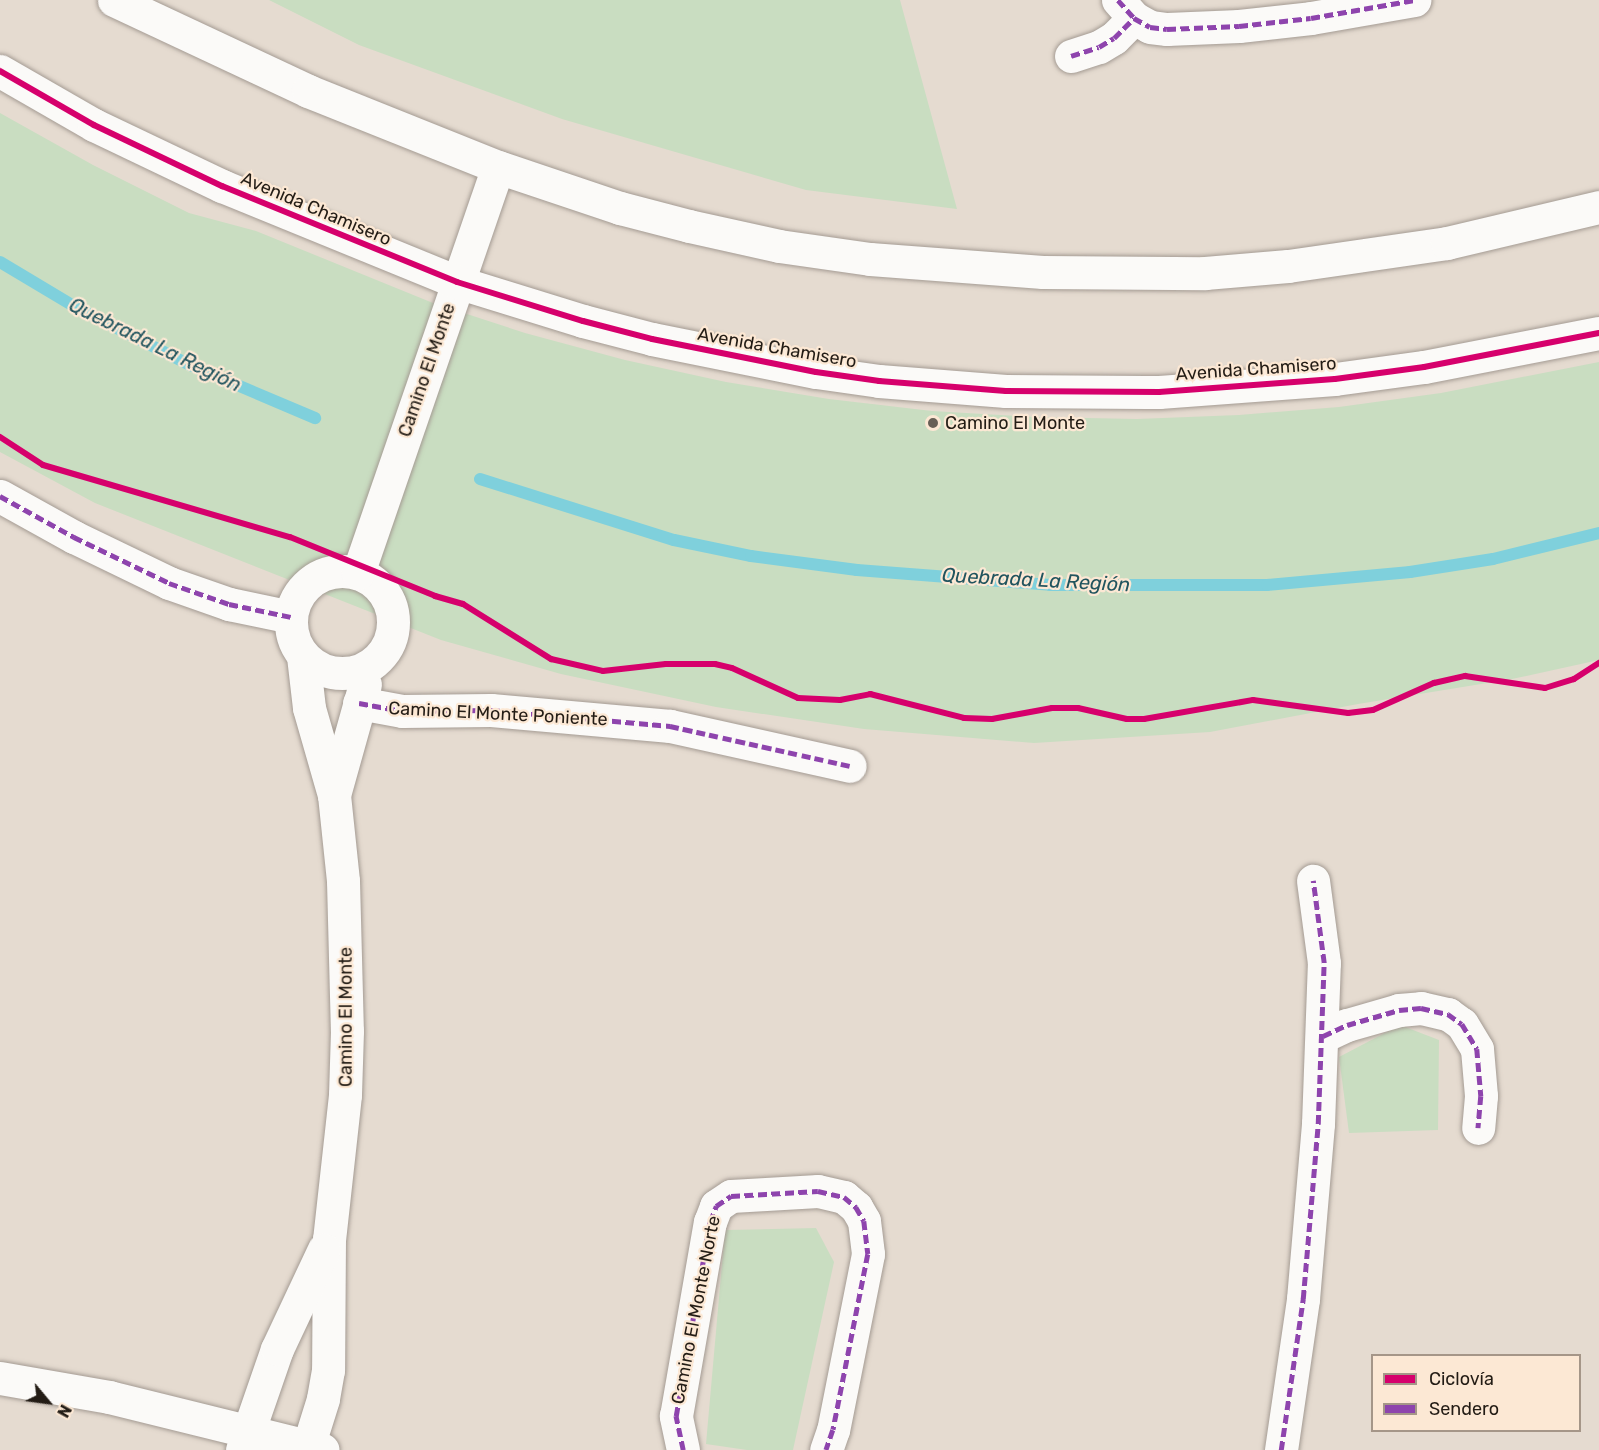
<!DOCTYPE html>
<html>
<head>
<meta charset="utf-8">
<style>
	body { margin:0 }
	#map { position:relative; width:1599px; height:1450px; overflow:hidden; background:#e5dbd0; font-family:Rubik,sans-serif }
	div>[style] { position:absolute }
	.green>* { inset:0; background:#c9ddc1 }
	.stream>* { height:12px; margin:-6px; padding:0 6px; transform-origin:6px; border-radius:6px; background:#7fd0dc }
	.roads { filter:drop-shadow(0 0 2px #a49b93) drop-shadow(0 0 2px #a49b93) }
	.street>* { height:33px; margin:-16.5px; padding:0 16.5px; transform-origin:16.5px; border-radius:16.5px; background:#fbfaf8 }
	.street>.ring { margin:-16.5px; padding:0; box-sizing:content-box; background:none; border:33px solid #fbfaf8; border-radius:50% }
	.secondary>* { height:33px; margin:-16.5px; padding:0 16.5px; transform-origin:16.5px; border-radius:16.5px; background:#fbfaf8 }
	.quiet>* { height:4.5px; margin-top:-2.25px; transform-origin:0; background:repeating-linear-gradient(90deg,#8e44ad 0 9px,transparent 0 13.5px) }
	.cycleway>* { height:6px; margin:-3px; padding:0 3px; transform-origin:3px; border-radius:3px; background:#d6006c }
	.dots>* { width:16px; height:16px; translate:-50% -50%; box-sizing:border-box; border:3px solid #fce8d4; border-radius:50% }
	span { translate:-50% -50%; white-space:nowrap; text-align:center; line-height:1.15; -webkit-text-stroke:4.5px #fce8d4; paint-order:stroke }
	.street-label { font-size:18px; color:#231c15 }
	.poi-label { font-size:18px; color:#231c15 }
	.left { translate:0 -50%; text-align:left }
	.water-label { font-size:20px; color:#21545e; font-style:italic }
	.legend { position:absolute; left:1371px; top:1354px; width:210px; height:78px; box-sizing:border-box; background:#fce8d4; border:2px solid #a59688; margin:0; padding:8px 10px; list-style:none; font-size:18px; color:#231c15 }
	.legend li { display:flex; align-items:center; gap:12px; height:30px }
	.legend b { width:30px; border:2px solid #a59688 }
	.north { position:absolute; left:18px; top:1372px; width:60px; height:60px; -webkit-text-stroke:4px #fce8d4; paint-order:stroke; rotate:119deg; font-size:16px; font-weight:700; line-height:24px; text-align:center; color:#231c15 }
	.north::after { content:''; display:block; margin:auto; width:21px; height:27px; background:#231c15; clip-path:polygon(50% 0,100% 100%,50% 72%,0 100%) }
</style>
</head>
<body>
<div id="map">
	<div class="green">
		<i style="clip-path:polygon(269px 0,900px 0,957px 209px,806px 190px,562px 119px,359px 45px)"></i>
		<i style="clip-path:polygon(0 113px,93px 165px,189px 213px,256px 231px,433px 303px,525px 333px,625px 360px,726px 382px,829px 399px,932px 411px,1036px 417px,1137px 419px,1239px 415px,1339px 407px,1441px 393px,1599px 362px,1599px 660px,1512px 679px,1358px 704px,1210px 732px,1034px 743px,864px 729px,716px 707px,561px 674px,441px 640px,95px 503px,0 452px)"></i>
		<i style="clip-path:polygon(1400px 1025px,1439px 1040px,1438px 1130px,1349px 1133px,1339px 1057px)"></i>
		<i style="clip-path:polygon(816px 1228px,834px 1262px,793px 1450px,747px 1450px,706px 1444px,725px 1230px)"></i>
	</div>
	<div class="stream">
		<i style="left:0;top:262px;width:90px;rotate:30.9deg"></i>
		<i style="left:77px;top:308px;width:127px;rotate:26.8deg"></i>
		<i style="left:190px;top:365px;width:136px;rotate:23deg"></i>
		<i style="left:480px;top:479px;width:203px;rotate:17.5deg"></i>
		<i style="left:674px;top:540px;width:79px;rotate:11.7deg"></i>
		<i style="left:751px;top:556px;width:107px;rotate:7.5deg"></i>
		<i style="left:857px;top:570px;width:194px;rotate:4.4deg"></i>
		<i style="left:1050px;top:585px;width:217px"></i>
		<i style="left:1267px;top:585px;width:144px;rotate:-5.2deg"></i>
		<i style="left:1410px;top:572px;width:84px;rotate:-8.9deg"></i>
		<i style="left:1493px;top:559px;width:109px;rotate:-13.8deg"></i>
	</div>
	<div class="roads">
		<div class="street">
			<i style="left:1118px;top:0;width:24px;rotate:48deg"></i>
			<i style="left:1134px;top:18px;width:18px;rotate:29deg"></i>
			<i style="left:1150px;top:27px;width:17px;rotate:7deg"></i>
			<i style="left:1167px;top:29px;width:72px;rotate:-2.4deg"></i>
			<i style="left:1239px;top:26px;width:72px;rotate:-6.3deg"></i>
			<i style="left:1311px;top:18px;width:105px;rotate:-9.9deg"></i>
			<i style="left:1071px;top:56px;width:29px;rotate:-18deg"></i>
			<i style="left:1099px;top:47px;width:17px;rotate:-31deg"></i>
			<i style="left:1114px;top:38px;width:28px;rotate:-45deg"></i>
			<i style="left:0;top:496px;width:85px;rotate:29deg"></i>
			<i style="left:74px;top:537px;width:106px;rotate:25.8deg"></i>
			<i style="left:169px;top:583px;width:64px;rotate:19.3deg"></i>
			<i style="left:229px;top:604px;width:63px;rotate:11.8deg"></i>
			<i class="ring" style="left:291px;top:571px;width:69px;height:69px"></i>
			<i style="left:358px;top:573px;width:429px;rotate:-71deg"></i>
			<i style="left:303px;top:656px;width:52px;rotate:83.4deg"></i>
			<i style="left:309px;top:708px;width:91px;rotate:74deg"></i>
			<i style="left:334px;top:795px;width:86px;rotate:84deg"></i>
			<i style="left:343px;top:881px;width:150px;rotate:88.5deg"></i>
			<i style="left:347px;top:1031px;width:64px;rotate:91.8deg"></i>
			<i style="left:345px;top:1095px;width:145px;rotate:96.3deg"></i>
			<i style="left:329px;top:1239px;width:131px;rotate:90.4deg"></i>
			<i style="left:328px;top:1370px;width:29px;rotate:100deg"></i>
			<i style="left:323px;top:1399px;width:53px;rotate:107.4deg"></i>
			<i style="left:359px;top:703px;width:44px;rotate:10.5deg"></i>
			<i style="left:402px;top:711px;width:89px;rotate:-0.6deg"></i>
			<i style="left:491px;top:710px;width:180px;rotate:5.1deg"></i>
			<i style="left:670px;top:726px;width:184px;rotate:12.5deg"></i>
			<i style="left:334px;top:795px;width:115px;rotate:-74.4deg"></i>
			<i style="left:1323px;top:1036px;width:26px;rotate:-25deg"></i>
			<i style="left:1347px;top:1025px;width:54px;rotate:-16.1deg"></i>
			<i style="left:1399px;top:1010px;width:22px;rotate:-5deg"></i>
			<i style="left:1421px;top:1008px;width:28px;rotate:13deg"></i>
			<i style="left:1448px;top:1014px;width:17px;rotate:36deg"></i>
			<i style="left:1462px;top:1024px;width:29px;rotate:59deg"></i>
			<i style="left:1477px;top:1049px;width:47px;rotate:85.1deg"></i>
			<i style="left:1481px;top:1096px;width:32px;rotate:95deg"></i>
			<i style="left:0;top:1378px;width:111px;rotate:9.9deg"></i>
			<i style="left:109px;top:1397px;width:220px;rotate:13.9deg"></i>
			<i style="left:242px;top:1450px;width:107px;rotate:-70.9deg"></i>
			<i style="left:277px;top:1349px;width:110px;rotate:-64.8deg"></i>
			<i style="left:683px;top:1450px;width:35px;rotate:-102deg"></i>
			<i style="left:676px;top:1416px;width:197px;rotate:-80.1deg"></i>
			<i style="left:710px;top:1222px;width:17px;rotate:-69deg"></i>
			<i style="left:716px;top:1206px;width:18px;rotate:-34deg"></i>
			<i style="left:731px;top:1196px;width:87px;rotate:-3.3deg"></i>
			<i style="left:818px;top:1191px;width:27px;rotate:13deg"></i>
			<i style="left:844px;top:1197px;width:16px;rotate:40deg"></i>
			<i style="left:856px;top:1207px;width:16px;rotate:60deg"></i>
			<i style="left:864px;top:1221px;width:33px;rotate:83deg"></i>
			<i style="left:868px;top:1254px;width:179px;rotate:101.2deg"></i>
			<i style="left:833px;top:1430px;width:21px;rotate:109deg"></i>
			<i style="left:1281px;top:1450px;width:153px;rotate:-81.7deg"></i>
			<i style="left:1303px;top:1299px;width:176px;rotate:-85.1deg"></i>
			<i style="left:1318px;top:1124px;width:161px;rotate:-87.9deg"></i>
			<i style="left:1324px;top:963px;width:83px;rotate:-97.6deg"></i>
		</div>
		<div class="secondary">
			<i style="left:114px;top:0;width:214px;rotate:25.1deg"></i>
			<i style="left:308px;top:91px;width:205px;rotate:21.8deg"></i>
			<i style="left:498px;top:167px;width:129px;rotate:18.6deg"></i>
			<i style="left:620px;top:208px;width:71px;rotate:14.6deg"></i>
			<i style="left:689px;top:226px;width:92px;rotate:12.5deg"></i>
			<i style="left:779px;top:246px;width:92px;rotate:8.1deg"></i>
			<i style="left:870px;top:259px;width:173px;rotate:4.3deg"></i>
			<i style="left:1043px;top:272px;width:162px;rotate:0.4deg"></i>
			<i style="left:1205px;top:273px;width:83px;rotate:-4.8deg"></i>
			<i style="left:1288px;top:266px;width:161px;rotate:-8.2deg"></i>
			<i style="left:1447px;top:243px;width:156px;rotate:-13.3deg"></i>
			<i style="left:0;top:71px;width:108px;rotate:29.9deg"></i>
			<i style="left:94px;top:125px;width:142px;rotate:25.5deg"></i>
			<i style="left:222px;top:186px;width:254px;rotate:22.2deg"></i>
			<i style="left:457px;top:282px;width:132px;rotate:17.2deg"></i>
			<i style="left:583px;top:321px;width:71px;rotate:14.6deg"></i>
			<i style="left:652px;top:339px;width:167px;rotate:11.4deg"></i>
			<i style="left:816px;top:372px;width:64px;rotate:8.1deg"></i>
			<i style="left:879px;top:381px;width:127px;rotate:4.5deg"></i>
			<i style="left:1006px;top:391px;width:153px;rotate:0.4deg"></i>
			<i style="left:1159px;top:392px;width:176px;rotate:-4.2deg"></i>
			<i style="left:1335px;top:379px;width:90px;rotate:-7.7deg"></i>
			<i style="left:1424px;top:367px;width:178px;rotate:-11deg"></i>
		</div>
	</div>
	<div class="quiet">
		<i style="left:1118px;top:0;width:24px;rotate:48deg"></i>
		<i style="left:1134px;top:18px;width:18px;rotate:29deg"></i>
		<i style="left:1150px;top:27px;width:17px;rotate:7deg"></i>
		<i style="left:1167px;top:29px;width:72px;rotate:-2.4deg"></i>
		<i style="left:1239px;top:26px;width:72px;rotate:-6.3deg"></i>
		<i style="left:1311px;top:18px;width:105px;rotate:-9.9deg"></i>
		<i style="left:1071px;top:56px;width:29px;rotate:-18deg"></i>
		<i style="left:1099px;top:47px;width:17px;rotate:-31deg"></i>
		<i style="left:1114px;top:38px;width:28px;rotate:-45deg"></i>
		<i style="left:0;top:496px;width:85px;rotate:29deg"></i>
		<i style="left:74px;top:537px;width:106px;rotate:25.8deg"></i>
		<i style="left:169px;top:583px;width:64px;rotate:19.3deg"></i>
		<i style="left:229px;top:604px;width:63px;rotate:11.8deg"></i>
		<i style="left:359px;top:703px;width:44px;rotate:10.5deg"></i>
		<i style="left:402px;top:711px;width:89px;rotate:-0.6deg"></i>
		<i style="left:491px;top:710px;width:180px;rotate:5.1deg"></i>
		<i style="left:670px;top:726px;width:184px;rotate:12.5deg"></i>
		<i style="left:1323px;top:1036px;width:26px;rotate:-25deg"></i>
		<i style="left:1347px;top:1025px;width:54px;rotate:-16.1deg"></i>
		<i style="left:1399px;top:1010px;width:22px;rotate:-5deg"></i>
		<i style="left:1421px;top:1008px;width:28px;rotate:13deg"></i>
		<i style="left:1448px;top:1014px;width:17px;rotate:36deg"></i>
		<i style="left:1462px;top:1024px;width:29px;rotate:59deg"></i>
		<i style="left:1477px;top:1049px;width:47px;rotate:85.1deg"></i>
		<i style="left:1481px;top:1096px;width:32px;rotate:95deg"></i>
		<i style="left:683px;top:1450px;width:35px;rotate:-102deg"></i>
		<i style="left:676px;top:1416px;width:197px;rotate:-80.1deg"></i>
		<i style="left:710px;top:1222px;width:17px;rotate:-69deg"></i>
		<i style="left:716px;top:1206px;width:18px;rotate:-34deg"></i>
		<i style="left:731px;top:1196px;width:87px;rotate:-3.3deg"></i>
		<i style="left:818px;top:1191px;width:27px;rotate:13deg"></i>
		<i style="left:844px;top:1197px;width:16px;rotate:40deg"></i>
		<i style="left:856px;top:1207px;width:16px;rotate:60deg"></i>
		<i style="left:864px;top:1221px;width:33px;rotate:83deg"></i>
		<i style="left:868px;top:1254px;width:179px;rotate:101.2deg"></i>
		<i style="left:833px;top:1430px;width:21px;rotate:109deg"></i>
		<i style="left:1281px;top:1450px;width:153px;rotate:-81.7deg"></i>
		<i style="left:1303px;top:1299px;width:176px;rotate:-85.1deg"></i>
		<i style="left:1318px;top:1124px;width:161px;rotate:-87.9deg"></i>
		<i style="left:1324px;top:963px;width:83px;rotate:-97.6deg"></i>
	</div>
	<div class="cycleway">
		<i style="left:0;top:71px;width:108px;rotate:29.9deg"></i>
		<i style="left:94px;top:125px;width:142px;rotate:25.5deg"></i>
		<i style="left:222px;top:186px;width:254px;rotate:22.2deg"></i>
		<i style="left:457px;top:282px;width:132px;rotate:17.2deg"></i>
		<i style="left:583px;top:321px;width:71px;rotate:14.6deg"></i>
		<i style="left:652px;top:339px;width:167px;rotate:11.4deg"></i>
		<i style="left:816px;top:372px;width:64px;rotate:8.1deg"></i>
		<i style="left:879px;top:381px;width:127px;rotate:4.5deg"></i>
		<i style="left:1006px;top:391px;width:153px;rotate:0.4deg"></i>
		<i style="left:1159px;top:392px;width:176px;rotate:-4.2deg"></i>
		<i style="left:1335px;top:379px;width:90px;rotate:-7.7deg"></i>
		<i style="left:1424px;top:367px;width:178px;rotate:-11deg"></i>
		<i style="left:0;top:437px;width:51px;rotate:33.1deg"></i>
		<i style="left:43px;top:465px;width:257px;rotate:16.3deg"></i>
		<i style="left:290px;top:537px;width:157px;rotate:22.1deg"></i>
		<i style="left:435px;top:596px;width:29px;rotate:16deg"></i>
		<i style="left:463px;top:604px;width:104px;rotate:32deg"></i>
		<i style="left:551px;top:659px;width:53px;rotate:13deg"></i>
		<i style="left:603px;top:671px;width:63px;rotate:-6.3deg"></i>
		<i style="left:666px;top:664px;width:49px"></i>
		<i style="left:715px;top:664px;width:17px;rotate:13deg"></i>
		<i style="left:732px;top:668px;width:72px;rotate:24.4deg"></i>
		<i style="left:798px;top:698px;width:42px;rotate:2.7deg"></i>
		<i style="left:840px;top:700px;width:31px;rotate:-11deg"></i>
		<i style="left:870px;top:694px;width:97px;rotate:14.3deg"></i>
		<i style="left:964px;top:718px;width:28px;rotate:2deg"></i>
		<i style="left:992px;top:719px;width:61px;rotate:-10.4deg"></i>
		<i style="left:1052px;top:708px;width:26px"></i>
		<i style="left:1078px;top:708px;width:50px;rotate:12.7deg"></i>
		<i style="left:1127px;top:719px;width:17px"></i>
		<i style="left:1144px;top:719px;width:111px;rotate:-9.9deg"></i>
		<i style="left:1253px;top:700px;width:96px;rotate:7.8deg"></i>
		<i style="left:1348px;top:713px;width:25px;rotate:-7deg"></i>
		<i style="left:1373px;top:710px;width:67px;rotate:-23.9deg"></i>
		<i style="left:1434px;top:683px;width:32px;rotate:-13deg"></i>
		<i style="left:1465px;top:676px;width:81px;rotate:8.5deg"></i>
		<i style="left:1545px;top:688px;width:30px;rotate:-17deg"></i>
		<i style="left:1574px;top:679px;width:30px;rotate:-33deg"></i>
	</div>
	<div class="dots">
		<i style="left:933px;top:423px;background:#675f56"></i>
	</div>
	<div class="street-label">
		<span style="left:316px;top:209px;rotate:23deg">Avenida Chamisero</span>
		<span style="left:777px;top:348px;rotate:10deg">Avenida Chamisero</span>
		<span style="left:1256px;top:369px;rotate:-4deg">Avenida Chamisero</span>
		<span style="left:427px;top:370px;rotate:-71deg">Camino El Monte</span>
		<span style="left:498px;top:714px;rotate:3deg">Camino El Monte Poniente</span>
		<span style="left:346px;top:1017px;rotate:-90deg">Camino El Monte</span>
		<span style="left:696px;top:1310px;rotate:-79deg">Camino El Monte Norte</span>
	</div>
	<div class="poi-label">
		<span class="left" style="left:945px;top:423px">Camino El Monte</span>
	</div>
	<div class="water-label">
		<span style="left:155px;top:345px;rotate:26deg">Quebrada La Región</span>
		<span style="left:1036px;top:580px;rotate:3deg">Quebrada La Región</span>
	</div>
	<ul class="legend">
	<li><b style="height:8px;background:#d6006c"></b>Ciclovía</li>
	<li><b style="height:8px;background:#8e44ad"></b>Sendero</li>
	</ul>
	<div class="north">N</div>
</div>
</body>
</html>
